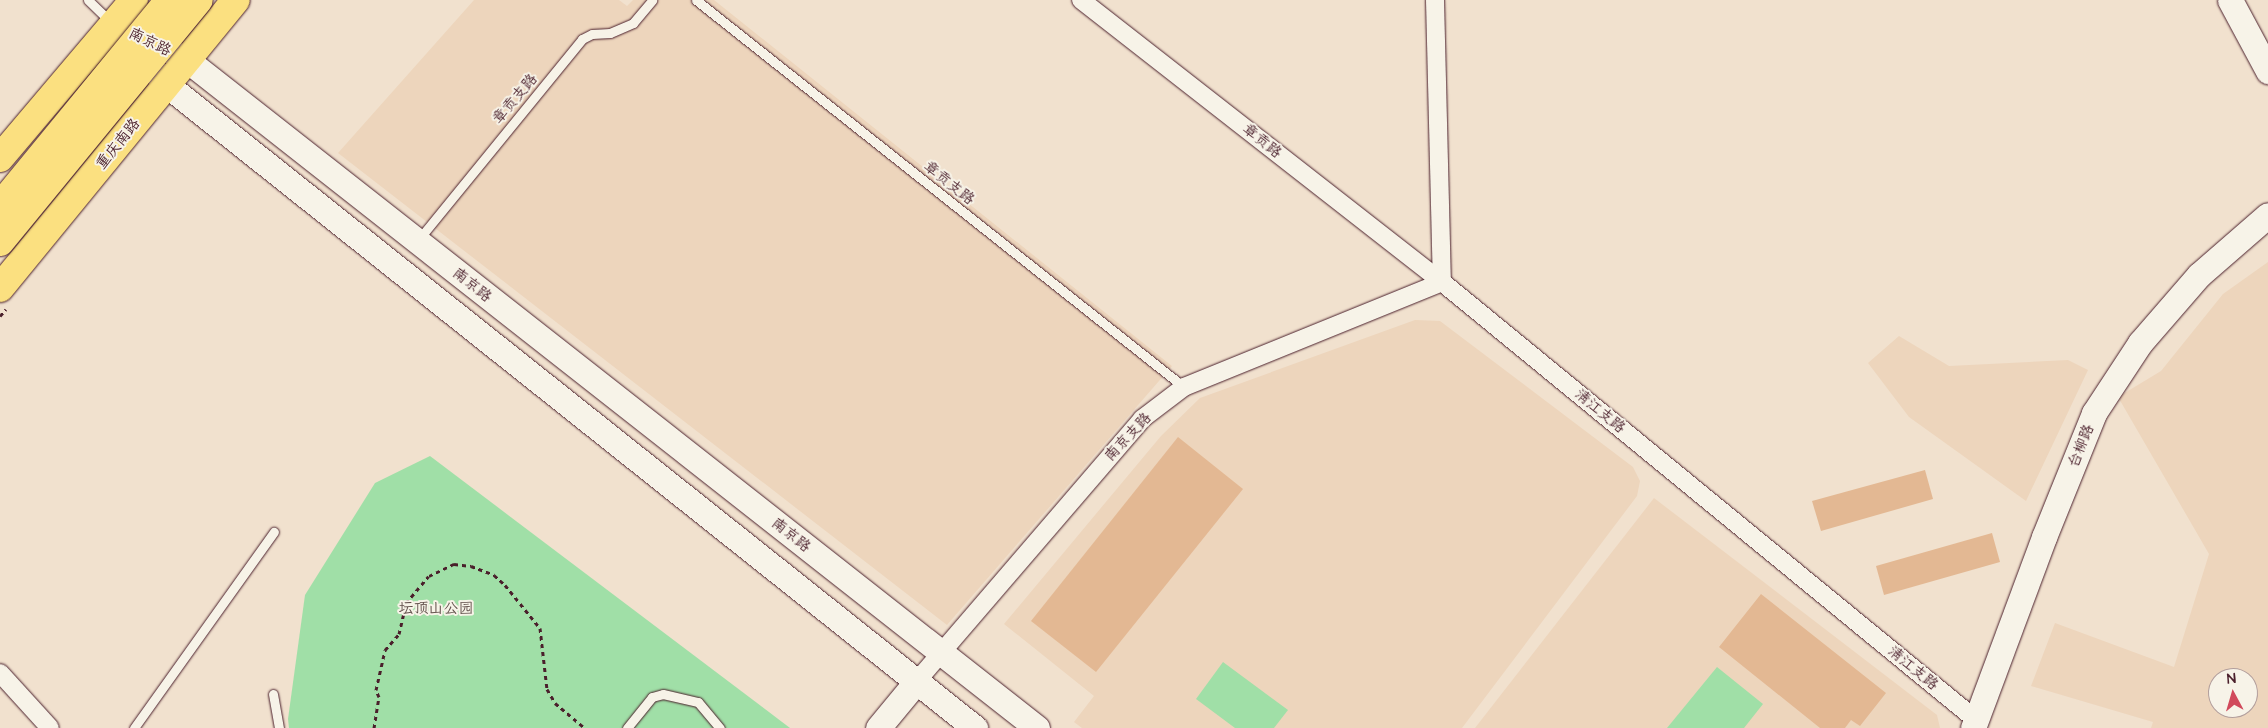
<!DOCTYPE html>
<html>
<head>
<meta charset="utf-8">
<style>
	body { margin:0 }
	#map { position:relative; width:2268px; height:728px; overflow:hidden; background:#f1e1ce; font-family:"Architects Daughter","LXGW WenKai TC",sans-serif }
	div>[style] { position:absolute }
	.built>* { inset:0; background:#edd5bc }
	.green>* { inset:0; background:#a0dfa7 }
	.building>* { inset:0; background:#e3b893 }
	.path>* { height:3px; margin-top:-1.5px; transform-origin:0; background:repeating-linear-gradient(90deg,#4a1f2b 0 4px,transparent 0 8px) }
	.roads { filter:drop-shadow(0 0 1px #4a1f2b) drop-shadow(0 0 1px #4a1f2b) }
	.lane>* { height:9px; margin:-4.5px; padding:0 4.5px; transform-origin:4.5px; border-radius:4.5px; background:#f7f3e8 }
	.street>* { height:18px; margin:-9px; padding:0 9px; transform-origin:9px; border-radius:9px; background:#f7f3e8 }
	.secondary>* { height:25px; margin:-12.5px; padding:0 12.5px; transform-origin:12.5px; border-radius:12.5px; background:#f7f3e8 }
	.primary>* { height:28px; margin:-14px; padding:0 14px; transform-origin:14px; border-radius:14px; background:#fbe080 }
	.bridges { filter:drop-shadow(0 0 1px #4a1f2b) drop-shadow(0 0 1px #4a1f2b) }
	.highway-bridge>* { height:28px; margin:-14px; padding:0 14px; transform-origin:14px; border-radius:14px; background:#fbe080 }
	span { translate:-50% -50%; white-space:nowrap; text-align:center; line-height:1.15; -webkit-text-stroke:4px #f7f3e8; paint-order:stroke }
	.street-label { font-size:15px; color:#4a1f2b }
	.park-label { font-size:15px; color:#604f4a }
	.north { position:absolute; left:2208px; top:668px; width:50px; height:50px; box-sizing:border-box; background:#f7f3e8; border:1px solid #b29e9c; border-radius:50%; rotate:354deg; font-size:14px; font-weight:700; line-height:20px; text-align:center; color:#4a1f2b }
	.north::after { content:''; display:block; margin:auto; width:18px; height:22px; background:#d1495b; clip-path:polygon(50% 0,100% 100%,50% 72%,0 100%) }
</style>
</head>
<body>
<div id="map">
	<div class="built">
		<i style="clip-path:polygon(474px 0,619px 0,627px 6px,633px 0,714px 0,1172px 366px,947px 625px,338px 153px)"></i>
		<i style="clip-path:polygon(evenodd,2268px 262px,2268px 728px,2151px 728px,2153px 722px,2031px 686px,2055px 623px,2174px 667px,2209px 554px,2118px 397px,2161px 371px,2223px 294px,2268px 262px,2218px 678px,2248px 678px,2248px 708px,2218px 708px,2218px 678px)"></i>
		<i style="clip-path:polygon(1415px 320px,1440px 321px,1633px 467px,1640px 481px,1637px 496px,1462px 728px,1082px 728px,1074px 722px,1094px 696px,1004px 624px,1161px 436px,1200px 398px)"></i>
		<i style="clip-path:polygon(1899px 336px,1949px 366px,2068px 360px,2088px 370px,2026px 501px,1909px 417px,1868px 363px)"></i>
		<i style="clip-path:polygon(1654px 498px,1937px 715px,1940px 728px,1475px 728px)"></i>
	</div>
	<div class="green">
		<i style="clip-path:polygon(430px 456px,790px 728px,289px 728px,288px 719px,305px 595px,375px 483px)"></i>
		<i style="clip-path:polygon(1223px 662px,1288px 710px,1274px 728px,1235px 728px,1196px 699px)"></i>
		<i style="clip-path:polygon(1717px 667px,1763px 704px,1744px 728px,1667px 728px)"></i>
	</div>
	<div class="building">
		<i style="clip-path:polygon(1178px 437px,1243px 489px,1096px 672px,1031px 621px)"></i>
		<i style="clip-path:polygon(1925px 470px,1933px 499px,1821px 531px,1812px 501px)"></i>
		<i style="clip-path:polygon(1992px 533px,2000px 562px,1884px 595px,1876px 566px)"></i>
		<i style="clip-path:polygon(1761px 594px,1886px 693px,1860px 726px,1851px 720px,1845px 728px,1820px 728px,1719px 647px)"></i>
	</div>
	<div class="path">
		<i style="left:0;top:316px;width:9px;rotate:-49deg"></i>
		<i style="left:374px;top:728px;width:31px;rotate:-81deg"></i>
		<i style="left:379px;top:697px;width:8px;rotate:-113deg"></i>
		<i style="left:376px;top:690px;width:41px;rotate:-77.3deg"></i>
		<i style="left:385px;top:650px;width:21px;rotate:-49deg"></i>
		<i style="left:399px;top:634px;width:32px;rotate:-77deg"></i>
		<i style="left:406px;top:603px;width:35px;rotate:-50deg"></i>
		<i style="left:429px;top:576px;width:28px;rotate:-26deg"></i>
		<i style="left:454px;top:564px;width:17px;rotate:7deg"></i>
		<i style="left:471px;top:566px;width:25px;rotate:21deg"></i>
		<i style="left:494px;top:575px;width:15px;rotate:42deg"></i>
		<i style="left:505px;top:585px;width:55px;rotate:50.9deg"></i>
		<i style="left:540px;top:628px;width:61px;rotate:83.5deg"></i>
		<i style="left:547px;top:689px;width:16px;rotate:60deg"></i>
		<i style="left:555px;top:703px;width:39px;rotate:40deg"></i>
	</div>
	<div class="roads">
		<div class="lane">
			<i style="left:88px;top:0;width:33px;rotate:44deg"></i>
			<i style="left:696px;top:0;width:623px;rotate:38.42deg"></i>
			<i style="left:419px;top:239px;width:258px;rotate:-50.8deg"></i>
			<i style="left:582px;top:39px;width:11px;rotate:-27deg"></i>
			<i style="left:592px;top:34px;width:18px;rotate:-3deg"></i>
			<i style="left:610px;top:33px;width:25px;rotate:-23deg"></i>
			<i style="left:633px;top:23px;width:30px;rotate:-50deg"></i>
			<i style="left:273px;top:694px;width:35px;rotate:80deg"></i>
			<i style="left:134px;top:728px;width:241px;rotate:-54.5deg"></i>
			<i style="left:627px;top:728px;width:40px;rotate:-51deg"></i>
			<i style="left:652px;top:697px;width:11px;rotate:-15deg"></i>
			<i style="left:663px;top:694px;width:36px;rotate:13deg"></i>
			<i style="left:698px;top:702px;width:34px;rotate:50deg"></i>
		</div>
		<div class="street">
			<i style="left:1435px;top:0;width:282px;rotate:88.6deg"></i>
			<i style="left:1442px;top:282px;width:689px;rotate:39.35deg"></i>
			<i style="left:0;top:673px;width:74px;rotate:47.7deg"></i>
			<i style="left:916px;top:682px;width:347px;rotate:-49.3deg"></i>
			<i style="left:1142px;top:419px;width:53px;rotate:-37.3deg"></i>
			<i style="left:1184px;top:387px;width:279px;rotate:-22.1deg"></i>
			<i style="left:1442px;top:282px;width:458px;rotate:-142deg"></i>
		</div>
		<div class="secondary">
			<i style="left:2230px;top:0;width:81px;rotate:61.8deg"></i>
			<i style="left:134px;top:47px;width:50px;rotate:49deg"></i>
			<i style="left:167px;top:85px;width:1033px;rotate:38.51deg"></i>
			<i style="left:170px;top:51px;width:19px;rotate:28deg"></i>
			<i style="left:187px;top:60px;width:1081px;rotate:38.16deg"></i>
			<i style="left:878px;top:728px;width:60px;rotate:-50.4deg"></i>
			<i style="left:1973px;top:728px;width:204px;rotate:-69.6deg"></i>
			<i style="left:2044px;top:537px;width:134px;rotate:-68deg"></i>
			<i style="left:2094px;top:413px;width:84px;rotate:-56.7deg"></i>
			<i style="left:2140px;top:343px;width:90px;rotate:-49.1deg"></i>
			<i style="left:2199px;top:275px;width:91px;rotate:-41deg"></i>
		</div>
		<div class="primary">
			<i style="left:0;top:158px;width:207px;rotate:-49.7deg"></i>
			<i style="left:0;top:288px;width:372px;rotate:-50.7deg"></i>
		</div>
	</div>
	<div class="bridges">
		<div class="highway-bridge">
			<i style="left:0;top:206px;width:266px;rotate:-50.6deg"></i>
			<i style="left:0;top:242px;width:313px;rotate:-50.6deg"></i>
		</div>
	</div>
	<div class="street-label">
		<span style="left:150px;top:42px;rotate:26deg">南京路</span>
		<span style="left:515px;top:99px;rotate:-50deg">章贡支路</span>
		<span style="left:1262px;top:141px;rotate:38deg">章贡路</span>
		<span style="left:118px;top:144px;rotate:-51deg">重庆南路</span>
		<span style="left:949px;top:183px;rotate:38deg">章贡支路</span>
		<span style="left:472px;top:285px;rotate:38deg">南京路</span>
		<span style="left:1600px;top:411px;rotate:39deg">清江支路</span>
		<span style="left:1128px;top:437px;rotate:-47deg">南京支路</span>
		<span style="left:2081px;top:446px;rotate:-68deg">台柳路</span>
		<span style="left:791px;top:535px;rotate:38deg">南京路</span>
		<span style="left:1913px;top:668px;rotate:39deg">清江支路</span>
	</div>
	<div class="park-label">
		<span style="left:436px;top:609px">坛顶山公园</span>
	</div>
	<div class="north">N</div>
</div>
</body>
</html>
